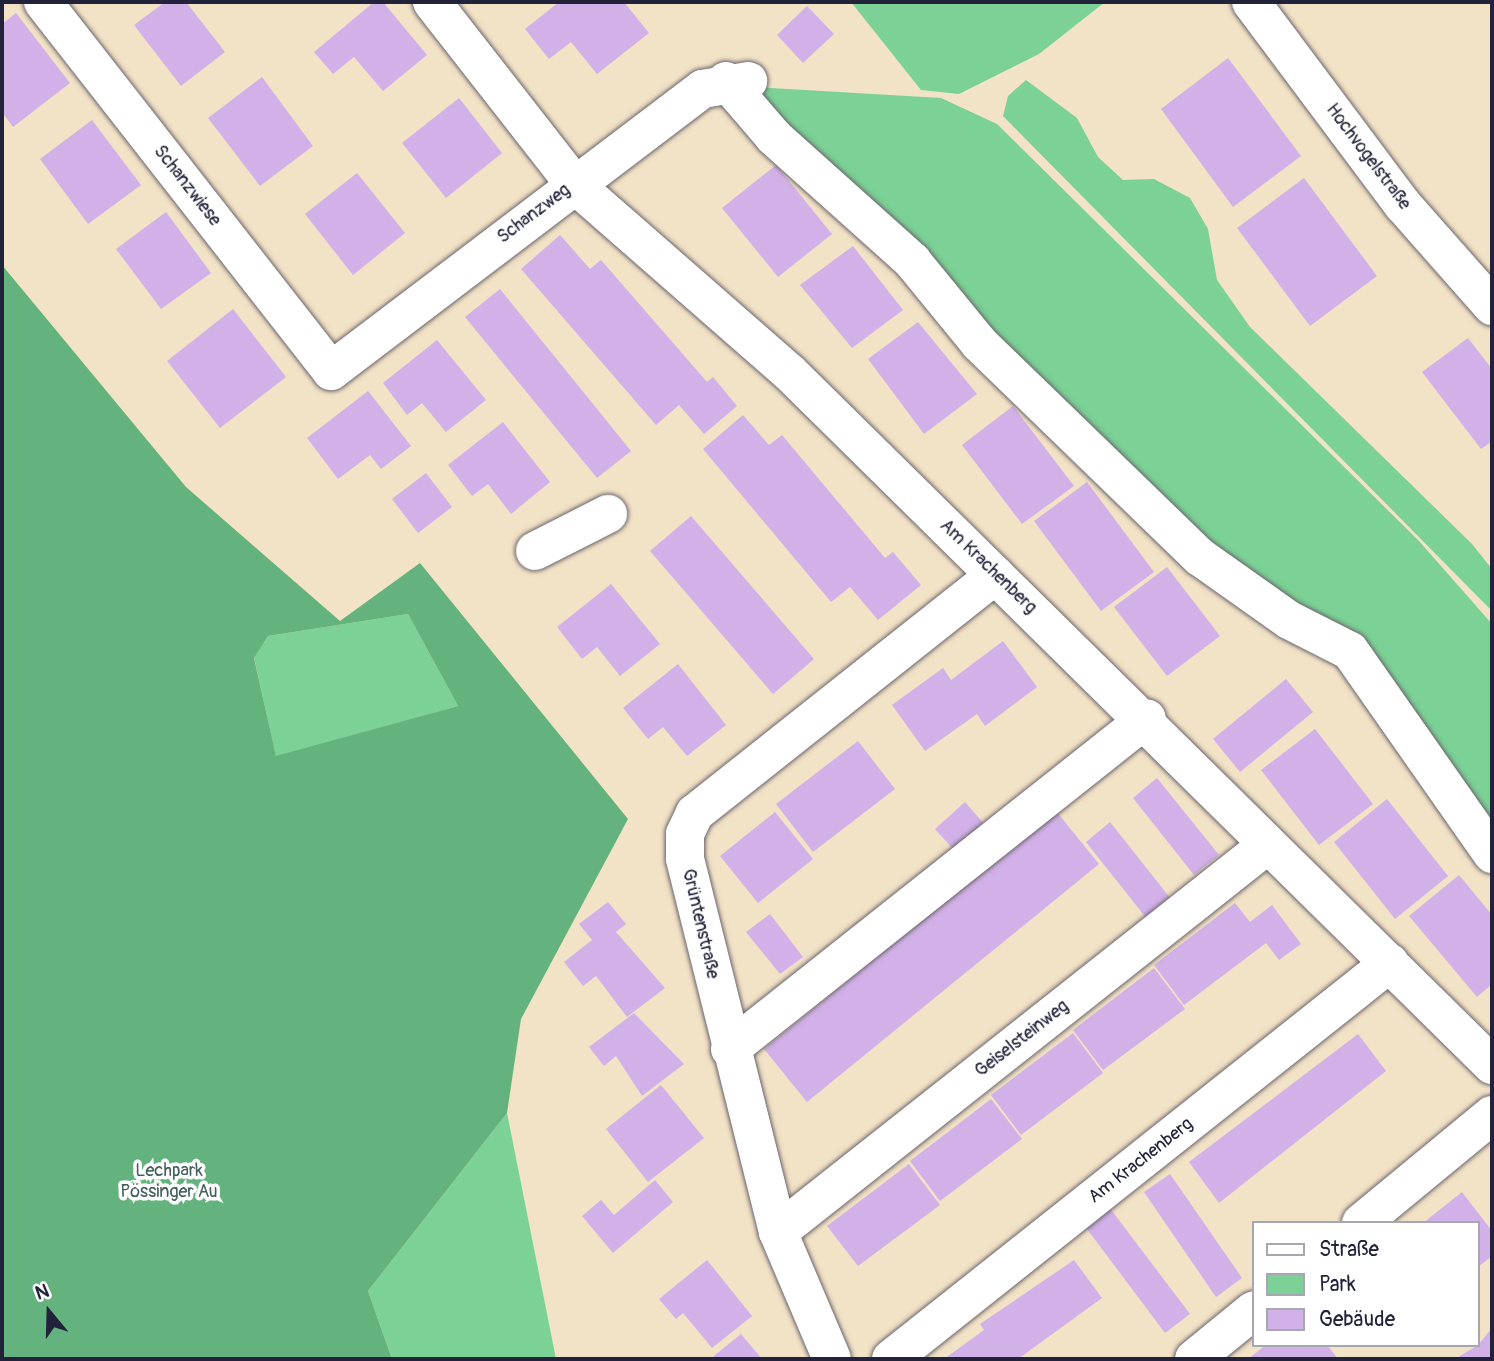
<!DOCTYPE html>
<html>
<head>
<meta charset="utf-8">
<style>
	body { margin:0 }
	#map { position:relative; width:1494px; height:1361px; overflow:hidden; background:#f2e2c6; font-family:Pangolin,sans-serif }
	div>[style] { position:absolute }
	.green>* { inset:0; background:#7bd196 }
	.forest>* { inset:0; background:#64b37f }
	.building>* { inset:0; background:#d2b1e8 }
	.roads { filter:drop-shadow(0 0 2px #6b656c) drop-shadow(0 0 2px #6b656c) }
	.minor>* { height:38px; margin:-19px; padding:0 19px; transform-origin:19px; border-radius:19px; background:#fff }
	span { translate:-50% -50%; white-space:nowrap; text-align:center; line-height:1.15; -webkit-text-stroke:7px #fff; paint-order:stroke }
	.street-label { font-size:18px; color:#22223b }
	.park-label { font-size:18px; color:#415f5b }
	.frame { position:absolute; inset:0; border:4px solid #22223b; pointer-events:none }
	.legend { position:absolute; left:1252px; top:1221px; width:228px; height:126px; box-sizing:border-box; background:#fff; border:2px solid #a7a7b1; margin:0; padding:9px 12px; list-style:none; font-size:21px; color:#22223b }
	.legend li { display:flex; align-items:center; gap:14px; height:35px }
	.legend b { width:35px; border:2px solid #a7a7b1 }
	.north { position:absolute; left:14px; top:1277px; width:70px; height:70px; -webkit-text-stroke:5px #fff; paint-order:stroke; rotate:341deg; font-size:19px; font-weight:700; line-height:28px; text-align:center; color:#22223b }
	.north::after { content:''; display:block; margin:auto; width:24px; height:32px; background:#22223b; clip-path:polygon(50% 0,100% 100%,50% 72%,0 100%) }
</style>
</head>
<body>
<div id="map">
	<div class="green">
		<i style="clip-path:polygon(851px 2px,1105px 2px,1039px 54px,959px 94px,921px 90px)"></i>
		<i style="clip-path:polygon(1026px 80px,1077px 118px,1098px 157px,1123px 180px,1154px 179px,1190px 198px,1208px 229px,1217px 280px,1250px 327px,1472px 544px,1492px 569px,1492px 611px,1003px 116px,1008px 96px)"></i>
		<i style="clip-path:polygon(752px 87px,941px 98px,997px 124px,1419px 541px,1492px 624px,1492px 844px,1395px 716px,1292px 617px,1067px 425px)"></i>
		<i style="clip-path:polygon(408px 614px,458px 706px,276px 757px,254px 657px,268px 636px)"></i>
		<i style="clip-path:polygon(507px 1113px,556px 1359px,392px 1359px,368px 1291px)"></i>
	</div>
	<div class="forest">
		<i style="clip-path:polygon(evenodd,2px 265px,186px 487px,340px 621px,420px 563px,628px 819px,521px 1019px,507px 1113px,368px 1291px,392px 1359px,2px 1359px,2px 265px,408px 614px,458px 706px,276px 756px,254px 658px,268px 636px,408px 614px)"></i>
	</div>
	<div class="building">
		<i style="clip-path:polygon(165px 2px,186px 2px,225px 52px,181px 86px,134px 25px)"></i>
		<i style="clip-path:polygon(374px 2px,383px 2px,427px 55px,383px 91px,354px 57px,333px 74px,314px 52px)"></i>
		<i style="clip-path:polygon(559px 2px,624px 2px,649px 33px,597px 74px,571px 42px,549px 59px,525px 29px)"></i>
		<i style="clip-path:polygon(807px 6px,834px 34px,803px 63px,777px 35px)"></i>
		<i style="clip-path:polygon(16px 13px,70px 83px,13px 127px,2px 112px,2px 24px)"></i>
		<i style="clip-path:polygon(1228px 58px,1301px 156px,1233px 207px,1161px 109px)"></i>
		<i style="clip-path:polygon(262px 77px,313px 146px,260px 186px,208px 118px)"></i>
		<i style="clip-path:polygon(459px 98px,502px 153px,446px 198px,402px 143px)"></i>
		<i style="clip-path:polygon(92px 120px,141px 185px,88px 224px,40px 159px)"></i>
		<i style="clip-path:polygon(776px 165px,832px 234px,778px 277px,722px 208px)"></i>
		<i style="clip-path:polygon(357px 173px,405px 233px,353px 275px,305px 214px)"></i>
		<i style="clip-path:polygon(1304px 178px,1377px 276px,1310px 326px,1237px 228px)"></i>
		<i style="clip-path:polygon(166px 212px,211px 273px,161px 309px,116px 249px)"></i>
		<i style="clip-path:polygon(560px 235px,590px 269px,601px 260px,707px 382px,713px 377px,737px 406px,704px 434px,679px 405px,656px 425px,521px 269px)"></i>
		<i style="clip-path:polygon(853px 246px,903px 310px,852px 348px,800px 285px)"></i>
		<i style="clip-path:polygon(500px 289px,631px 451px,597px 478px,465px 317px)"></i>
		<i style="clip-path:polygon(233px 309px,286px 377px,220px 428px,167px 361px)"></i>
		<i style="clip-path:polygon(918px 322px,977px 394px,924px 434px,868px 359px)"></i>
		<i style="clip-path:polygon(1468px 338px,1492px 369px,1492px 441px,1481px 449px,1422px 372px)"></i>
		<i style="clip-path:polygon(437px 340px,486px 400px,446px 432px,422px 403px,407px 415px,383px 383px)"></i>
		<i style="clip-path:polygon(368px 391px,411px 446px,381px 469px,370px 455px,338px 479px,307px 438px)"></i>
		<i style="clip-path:polygon(1013px 406px,1074px 486px,1022px 524px,962px 445px)"></i>
		<i style="clip-path:polygon(743px 415px,769px 445px,782px 435px,885px 558px,893px 552px,921px 585px,878px 620px,850px 587px,831px 602px,703px 449px)"></i>
		<i style="clip-path:polygon(503px 422px,550px 482px,511px 514px,488px 484px,472px 496px,448px 465px)"></i>
		<i style="clip-path:polygon(426px 473px,452px 507px,418px 533px,392px 499px)"></i>
		<i style="clip-path:polygon(1087px 482px,1154px 572px,1101px 611px,1034px 521px)"></i>
		<i style="clip-path:polygon(691px 516px,814px 659px,773px 694px,650px 551px)"></i>
		<i style="clip-path:polygon(1167px 567px,1220px 636px,1167px 676px,1114px 607px)"></i>
		<i style="clip-path:polygon(611px 584px,660px 644px,620px 676px,597px 647px,582px 659px,557px 627px)"></i>
		<i style="clip-path:polygon(1003px 641px,1037px 687px,985px 726px,977px 714px,925px 751px,892px 705px,943px 668px,951px 680px)"></i>
		<i style="clip-path:polygon(678px 664px,726px 725px,687px 756px,663px 727px,648px 739px,623px 708px)"></i>
		<i style="clip-path:polygon(1286px 679px,1313px 712px,1240px 772px,1213px 739px)"></i>
		<i style="clip-path:polygon(1315px 729px,1373px 804px,1319px 845px,1261px 770px)"></i>
		<i style="clip-path:polygon(858px 741px,895px 789px,813px 852px,776px 804px)"></i>
		<i style="clip-path:polygon(1157px 778px,1219px 855px,1194px 875px,1133px 798px)"></i>
		<i style="clip-path:polygon(1387px 799px,1448px 876px,1395px 919px,1334px 842px)"></i>
		<i style="clip-path:polygon(965px 802px,986px 826px,955px 851px,935px 829px)"></i>
		<i style="clip-path:polygon(1056px 811px,1099px 864px,807px 1102px,764px 1049px)"></i>
		<i style="clip-path:polygon(775px 812px,813px 859px,758px 903px,720px 856px)"></i>
		<i style="clip-path:polygon(1110px 822px,1171px 899px,1147px 919px,1086px 842px)"></i>
		<i style="clip-path:polygon(1459px 875px,1492px 915px,1492px 984px,1477px 997px,1409px 916px)"></i>
		<i style="clip-path:polygon(608px 902px,626px 924px,616px 932px,665px 988px,627px 1017px,596px 976px,583px 986px,564px 962px,592px 940px,579px 924px)"></i>
		<i style="clip-path:polygon(1235px 903px,1250px 922px,1272px 905px,1301px 944px,1279px 960px,1266px 943px,1184px 1005px,1154px 965px)"></i>
		<i style="clip-path:polygon(770px 914px,803px 957px,780px 974px,746px 932px)"></i>
		<i style="clip-path:polygon(1154px 968px,1185px 1009px,1103px 1070px,1073px 1030px)"></i>
		<i style="clip-path:polygon(634px 1013px,684px 1064px,642px 1096px,616px 1056px,604px 1066px,589px 1047px)"></i>
		<i style="clip-path:polygon(1073px 1033px,1103px 1073px,1021px 1135px,991px 1095px)"></i>
		<i style="clip-path:polygon(1358px 1034px,1386px 1071px,1219px 1203px,1189px 1162px)"></i>
		<i style="clip-path:polygon(661px 1085px,704px 1138px,648px 1182px,606px 1129px)"></i>
		<i style="clip-path:polygon(991px 1099px,1022px 1139px,940px 1201px,910px 1161px)"></i>
		<i style="clip-path:polygon(909px 1164px,940px 1205px,858px 1266px,827px 1226px)"></i>
		<i style="clip-path:polygon(1170px 1174px,1242px 1278px,1216px 1297px,1144px 1192px)"></i>
		<i style="clip-path:polygon(655px 1180px,673px 1202px,613px 1253px,582px 1216px,601px 1200px,614px 1215px)"></i>
		<i style="clip-path:polygon(1462px 1192px,1492px 1231px,1492px 1256px,1478px 1267px,1478px 1223px,1423px 1223px)"></i>
		<i style="clip-path:polygon(1109px 1207px,1190px 1314px,1165px 1333px,1084px 1225px)"></i>
		<i style="clip-path:polygon(707px 1260px,752px 1316px,712px 1348px,683px 1313px,676px 1319px,659px 1299px)"></i>
		<i style="clip-path:polygon(1074px 1260px,1102px 1298px,1018px 1359px,944px 1359px,984px 1330px,980px 1324px)"></i>
		<i style="clip-path:polygon(1492px 1328px,1492px 1359px,1455px 1359px,1478px 1345px)"></i>
		<i style="clip-path:polygon(741px 1334px,762px 1359px,710px 1359px)"></i>
		<i style="clip-path:polygon(1266px 1345px,1327px 1345px,1338px 1359px,1248px 1359px)"></i>
	</div>
	<div class="roads">
		<div class="minor">
			<i style="left:43px;top:2px;width:468px;rotate:52deg"></i>
			<i style="left:331px;top:371px;width:467px;rotate:-37.2deg"></i>
			<i style="left:703px;top:89px;width:46px;rotate:-10.1deg"></i>
			<i style="left:432px;top:2px;width:231px;rotate:52deg"></i>
			<i style="left:574px;top:184px;width:287px;rotate:41.2deg"></i>
			<i style="left:790px;top:373px;width:986px;rotate:44.59deg"></i>
			<i style="left:1251px;top:2px;width:254px;rotate:53.2deg"></i>
			<i style="left:1403px;top:205px;width:135px;rotate:48.6deg"></i>
			<i style="left:726px;top:81px;width:74px;rotate:49.4deg"></i>
			<i style="left:774px;top:137px;width:186px;rotate:41.9deg"></i>
			<i style="left:912px;top:261px;width:106px;rotate:50.7deg"></i>
			<i style="left:979px;top:343px;width:308px;rotate:44.1deg"></i>
			<i style="left:1200px;top:557px;width:109px;rotate:35.3deg"></i>
			<i style="left:1289px;top:620px;width:68px;rotate:26.9deg"></i>
			<i style="left:1350px;top:651px;width:248px;rotate:55deg"></i>
			<i style="left:535px;top:551px;width:82px;rotate:-26.9deg"></i>
			<i style="left:730px;top:1049px;width:532px;rotate:-38.44deg"></i>
			<i style="left:1361px;top:1223px;width:170px;rotate:-39.5deg"></i>
			<i style="left:778px;top:1232px;width:622px;rotate:-38.34deg"></i>
			<i style="left:832px;top:1359px;width:138px;rotate:-113deg"></i>
			<i style="left:778px;top:1232px;width:385px;rotate:-104deg"></i>
			<i style="left:685px;top:858px;width:24px;rotate:-90deg"></i>
			<i style="left:685px;top:834px;width:23px;rotate:-65deg"></i>
			<i style="left:695px;top:813px;width:383px;rotate:-38.4deg"></i>
			<i style="left:891px;top:1359px;width:637px;rotate:-38.44deg"></i>
			<i style="left:1194px;top:1359px;width:77px;rotate:-39.2deg"></i>
		</div>
	</div>
	<div class="street-label">
		<span style="left:1368px;top:157px;rotate:53deg">Hochvogelstraße</span>
		<span style="left:187px;top:186px;rotate:52deg">Schanzwiese</span>
		<span style="left:534px;top:214px;rotate:-37deg">Schanzweg</span>
		<span style="left:988px;top:567px;rotate:44deg">Am Krachenberg</span>
		<span style="left:700px;top:924px;rotate:77deg">Grüntenstraße</span>
		<span style="left:1022px;top:1039px;rotate:-38deg">Geiselsteinweg</span>
		<span style="left:1141px;top:1161px;rotate:-38deg">Am Krachenberg</span>
	</div>
	<div class="park-label">
		<span style="left:169px;top:1182px">Lechpark<br>Pössinger Au</span>
	</div>
	<div class="frame"></div>
	<ul class="legend">
	<li><b style="height:9px;background:#fff"></b>Straße</li>
	<li><b style="height:19px;background:#7bd196"></b>Park</li>
	<li><b style="height:19px;background:#d2b1e8"></b>Gebäude</li>
	</ul>
	<div class="north">N</div>
</div>
</body>
</html>
